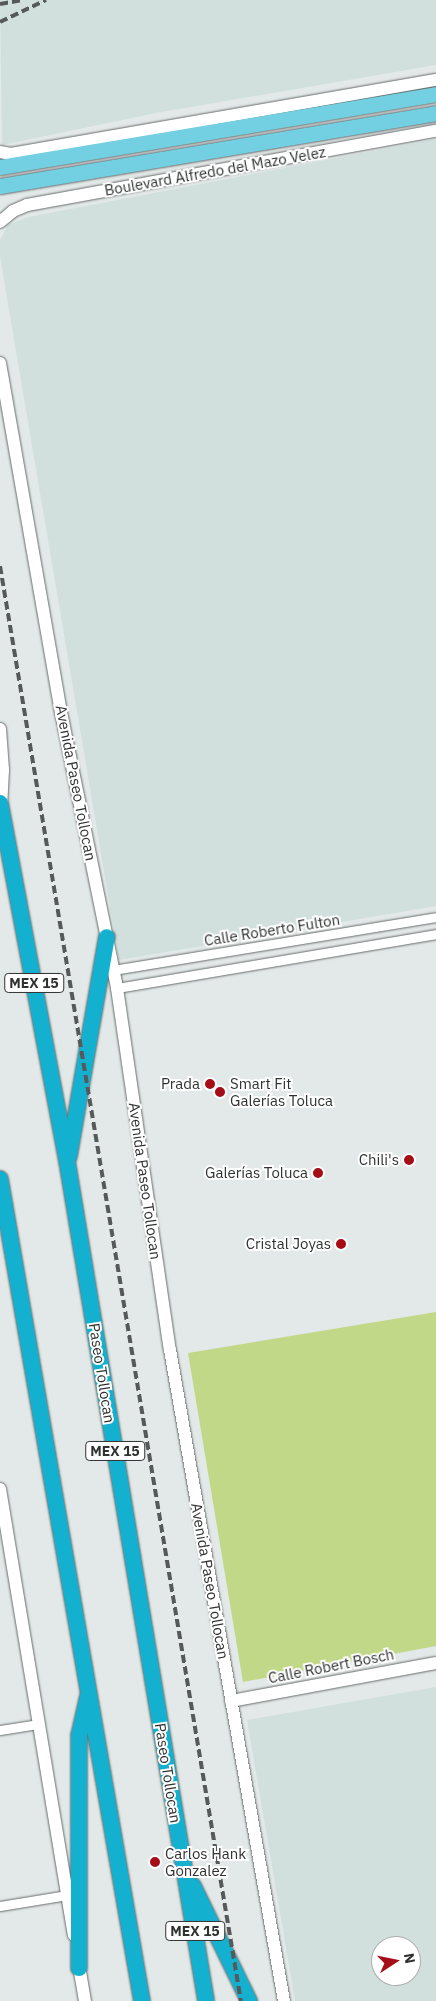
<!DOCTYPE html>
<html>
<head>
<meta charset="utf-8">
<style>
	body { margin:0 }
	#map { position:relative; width:436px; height:2001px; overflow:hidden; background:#e3e9e8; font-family:"IBM Plex Sans",sans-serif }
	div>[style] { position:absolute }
	.built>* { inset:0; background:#d1e0dd }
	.green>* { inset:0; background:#c2d889 }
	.roads { filter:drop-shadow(0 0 1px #676c6b) drop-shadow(0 0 1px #676c6b) }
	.street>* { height:9px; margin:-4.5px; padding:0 4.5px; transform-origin:4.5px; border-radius:4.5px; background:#fff }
	.secondary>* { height:12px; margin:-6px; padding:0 6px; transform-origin:6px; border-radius:6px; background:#fff }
	.primary>* { height:15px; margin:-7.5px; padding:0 7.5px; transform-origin:7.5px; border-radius:7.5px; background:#72d0e2 }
	.highway>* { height:16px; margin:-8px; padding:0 8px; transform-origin:8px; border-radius:8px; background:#14b0cf }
	.rail>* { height:4px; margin-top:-2px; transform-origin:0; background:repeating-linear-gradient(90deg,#565959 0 8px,transparent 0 12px) }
	.dots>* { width:14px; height:14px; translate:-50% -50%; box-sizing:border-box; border:2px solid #fff; border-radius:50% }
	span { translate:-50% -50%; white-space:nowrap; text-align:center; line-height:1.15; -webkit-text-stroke:4px #fff; paint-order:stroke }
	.shield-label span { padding:1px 4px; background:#fff; border:1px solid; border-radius:4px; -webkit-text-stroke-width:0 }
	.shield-label { font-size:14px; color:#2f3131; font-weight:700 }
	.street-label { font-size:15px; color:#2f3131 }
	.poi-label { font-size:15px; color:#2f3131 }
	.left { translate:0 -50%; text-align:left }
	.right { translate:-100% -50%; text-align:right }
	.north { position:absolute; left:371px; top:1936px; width:50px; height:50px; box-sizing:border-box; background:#fff; border:1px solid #acadad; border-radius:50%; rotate:79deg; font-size:14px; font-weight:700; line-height:20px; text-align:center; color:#2f3131 }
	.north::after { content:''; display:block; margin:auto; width:18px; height:22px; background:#a50d17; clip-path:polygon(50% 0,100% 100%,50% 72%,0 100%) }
</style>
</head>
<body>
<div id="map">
	<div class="built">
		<i style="clip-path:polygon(0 0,436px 0,436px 65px,156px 113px,2px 145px)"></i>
		<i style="clip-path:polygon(436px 139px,436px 906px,119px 960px,0 256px,0 240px,8px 225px,28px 217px)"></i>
		<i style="clip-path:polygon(evenodd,436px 1687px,436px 2001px,295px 2001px,247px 1720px,436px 1687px,381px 1946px,411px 1946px,411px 1976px,381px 1976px,381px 1946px)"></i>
	</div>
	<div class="green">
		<i style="clip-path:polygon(436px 1312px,436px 1646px,243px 1682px,188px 1353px)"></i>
	</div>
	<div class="roads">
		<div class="street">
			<i style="left:113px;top:970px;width:327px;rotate:-9.3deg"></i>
			<i style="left:117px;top:988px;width:324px;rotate:-9.6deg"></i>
			<i style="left:0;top:1730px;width:38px;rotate:-9deg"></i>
			<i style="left:0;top:1906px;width:68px;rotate:-9.3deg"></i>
		</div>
		<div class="secondary">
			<i style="left:0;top:152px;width:11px;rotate:10deg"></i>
			<i style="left:11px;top:154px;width:431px;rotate:-9.9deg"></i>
			<i style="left:0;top:222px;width:17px;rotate:-40deg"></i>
			<i style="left:13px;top:211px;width:15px;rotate:-23deg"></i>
			<i style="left:27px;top:205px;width:416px;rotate:-10.3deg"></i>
			<i style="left:0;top:363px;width:359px;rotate:80.1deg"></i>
			<i style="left:62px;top:717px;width:277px;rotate:78.5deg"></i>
			<i style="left:117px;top:988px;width:366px;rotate:81.7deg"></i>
			<i style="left:170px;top:1350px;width:661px;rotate:80.07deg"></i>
			<i style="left:0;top:729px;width:41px;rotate:85.8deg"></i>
			<i style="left:3px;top:770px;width:36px;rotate:93deg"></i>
			<i style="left:0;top:1489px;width:452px;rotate:80.6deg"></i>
			<i style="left:231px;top:1701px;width:208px;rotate:-10.5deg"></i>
			<i style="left:78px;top:1960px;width:42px;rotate:80.3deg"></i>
		</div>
		<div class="primary">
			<i style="left:0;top:167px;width:442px;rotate:-9.5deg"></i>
			<i style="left:0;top:186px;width:442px;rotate:-9.5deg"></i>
		</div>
		<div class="highway">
			<i style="left:0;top:803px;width:364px;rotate:79.4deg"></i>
			<i style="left:67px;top:1161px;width:851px;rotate:80.6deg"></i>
			<i style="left:69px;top:1156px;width:222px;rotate:-80.2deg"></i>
			<i style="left:0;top:1179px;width:834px;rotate:80.2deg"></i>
			<i style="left:193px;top:1886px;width:128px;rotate:64deg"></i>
			<i style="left:79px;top:1968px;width:232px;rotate:-90deg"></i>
			<i style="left:79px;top:1736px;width:41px;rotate:-77.3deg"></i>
		</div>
	</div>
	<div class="rail">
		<i style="left:0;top:4px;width:23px;rotate:-10deg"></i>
		<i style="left:0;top:22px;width:51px;rotate:-25.6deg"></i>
		<i style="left:0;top:566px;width:1455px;rotate:80.47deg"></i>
	</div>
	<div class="dots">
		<i style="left:210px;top:1084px;background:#a50d17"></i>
		<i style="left:220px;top:1092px;background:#a50d17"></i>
		<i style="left:409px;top:1160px;background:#a50d17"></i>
		<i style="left:318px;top:1173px;background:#a50d17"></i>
		<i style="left:341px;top:1244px;background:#a50d17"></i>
		<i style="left:155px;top:1862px;background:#a50d17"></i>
	</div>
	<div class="shield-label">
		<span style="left:34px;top:983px">MEX 15</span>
		<span style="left:115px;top:1451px">MEX 15</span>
		<span style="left:195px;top:1931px">MEX 15</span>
	</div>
	<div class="street-label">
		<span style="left:215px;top:171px;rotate:-10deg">Boulevard Alfredo del Mazo Velez</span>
		<span style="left:76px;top:783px;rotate:79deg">Avenida Paseo Tollocan</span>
		<span style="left:272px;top:930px;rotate:-9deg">Calle Roberto Fulton</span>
		<span style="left:145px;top:1181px;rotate:82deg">Avenida Paseo Tollocan</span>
		<span style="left:102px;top:1373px;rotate:81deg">Paseo Tollocan</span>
		<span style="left:210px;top:1581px;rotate:80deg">Avenida Paseo Tollocan</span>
		<span style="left:331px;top:1666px;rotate:-11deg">Calle Robert Bosch</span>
		<span style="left:168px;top:1773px;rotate:81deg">Paseo Tollocan</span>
	</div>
	<div class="poi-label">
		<span class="left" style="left:230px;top:1092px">Smart Fit<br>Galerías Toluca</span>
		<span class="right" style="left:200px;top:1084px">Prada</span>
		<span class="right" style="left:399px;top:1160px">Chili's</span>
		<span class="right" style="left:308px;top:1173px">Galerías Toluca</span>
		<span class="right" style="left:331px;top:1244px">Cristal Joyas</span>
		<span class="left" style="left:165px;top:1862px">Carlos Hank<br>Gonzalez</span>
	</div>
	<div class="north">N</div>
</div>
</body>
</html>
